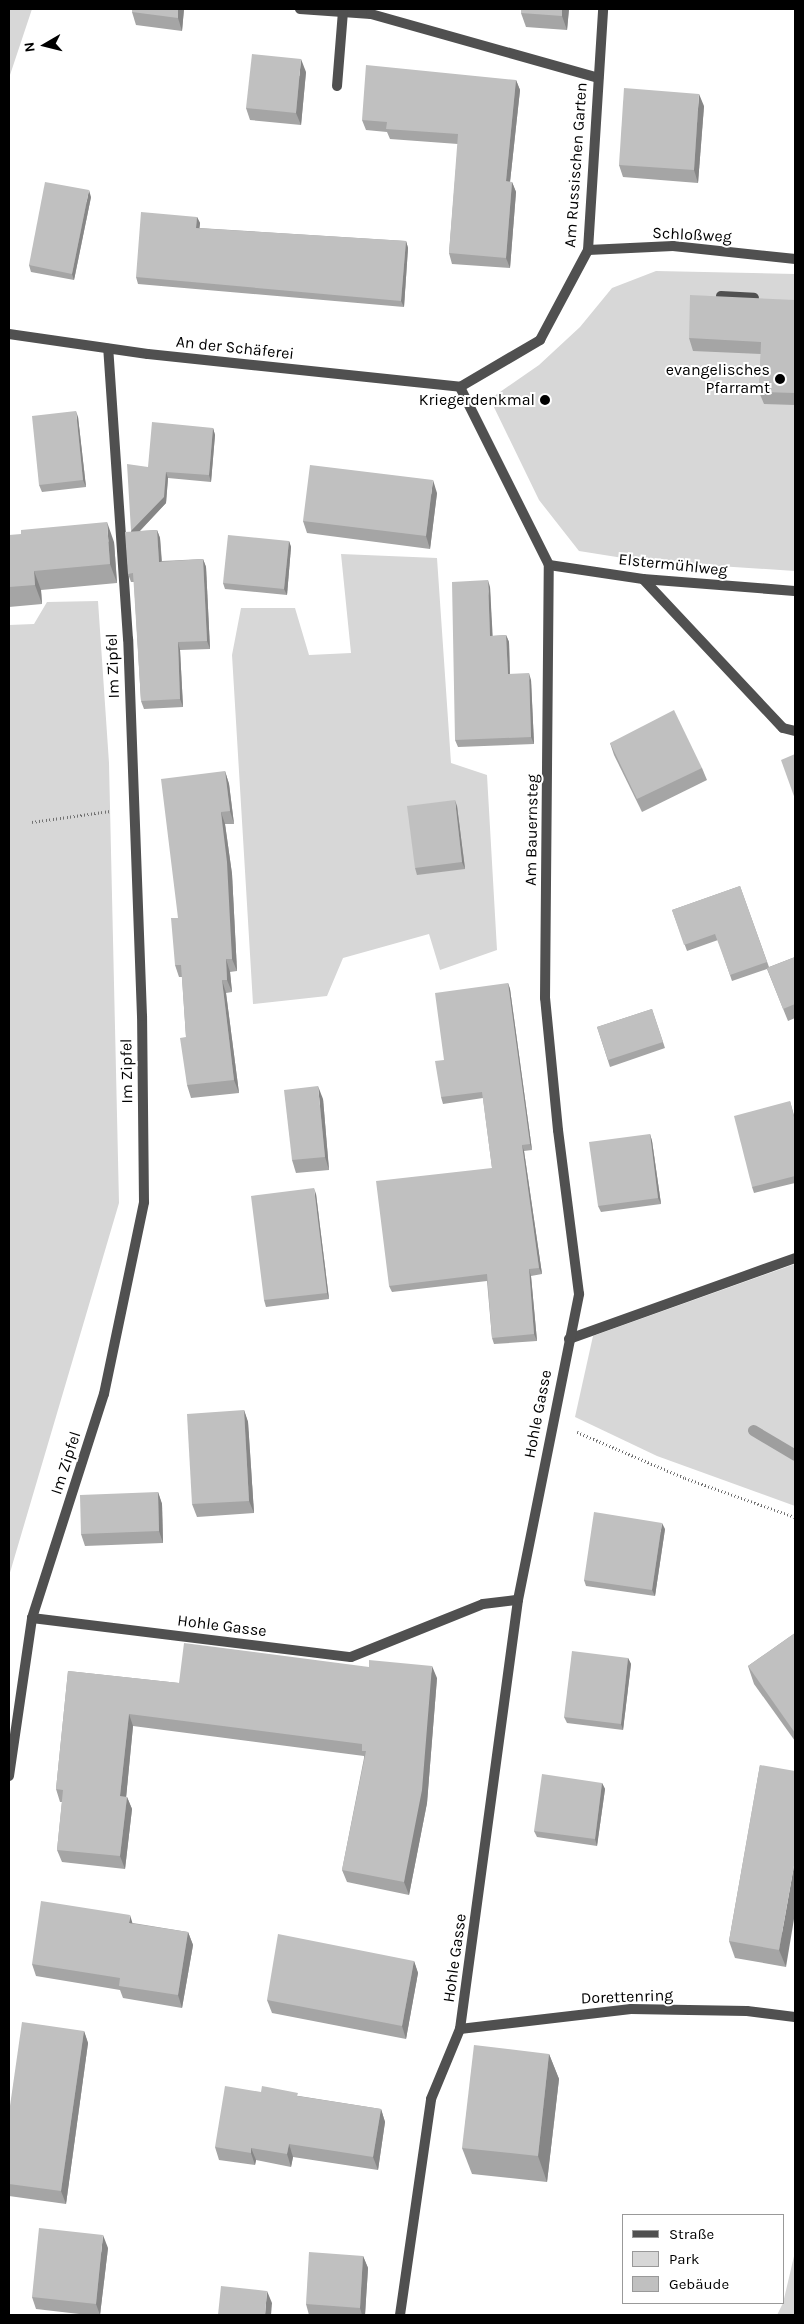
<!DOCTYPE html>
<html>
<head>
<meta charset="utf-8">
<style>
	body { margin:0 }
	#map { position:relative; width:804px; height:2324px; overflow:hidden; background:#fff; font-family:Karla,sans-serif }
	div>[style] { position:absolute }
	.green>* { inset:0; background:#d7d7d7 }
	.stream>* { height:11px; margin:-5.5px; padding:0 5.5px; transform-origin:5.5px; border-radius:5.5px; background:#9e9e9e }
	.path>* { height:3px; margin-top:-1.5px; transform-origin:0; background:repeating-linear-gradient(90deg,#727272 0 1px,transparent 0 3.5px) }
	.lane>* { height:10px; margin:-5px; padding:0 5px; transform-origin:5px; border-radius:5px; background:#505050 }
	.street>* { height:10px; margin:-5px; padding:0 5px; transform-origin:5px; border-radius:5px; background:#505050 }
	.wall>* { inset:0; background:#a5a5a5 }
	.shaded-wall>* { inset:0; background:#868686 }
	.building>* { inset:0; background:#c0c0c0 }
	.dots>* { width:14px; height:14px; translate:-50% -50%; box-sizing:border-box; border:2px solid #fff; border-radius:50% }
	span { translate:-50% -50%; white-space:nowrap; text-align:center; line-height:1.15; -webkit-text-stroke:4px #fff; paint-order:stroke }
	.street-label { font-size:16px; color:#000 }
	.poi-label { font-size:16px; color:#000 }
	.right { translate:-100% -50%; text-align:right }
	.frame { position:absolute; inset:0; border:10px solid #000; pointer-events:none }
	.legend { position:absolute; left:622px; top:2214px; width:162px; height:90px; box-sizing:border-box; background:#fff; border:1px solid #999; margin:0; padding:6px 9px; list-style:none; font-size:15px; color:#000 }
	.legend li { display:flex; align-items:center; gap:10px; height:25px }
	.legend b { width:25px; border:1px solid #999 }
	.north { position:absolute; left:20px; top:20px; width:50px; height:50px; -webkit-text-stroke:4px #fff; paint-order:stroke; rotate:262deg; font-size:14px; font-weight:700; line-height:20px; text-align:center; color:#000 }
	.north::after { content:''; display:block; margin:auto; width:18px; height:22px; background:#000; clip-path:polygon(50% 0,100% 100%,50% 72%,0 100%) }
</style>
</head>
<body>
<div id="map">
	<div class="green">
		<i style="clip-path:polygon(9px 9px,32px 9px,9px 78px)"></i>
		<i style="clip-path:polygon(656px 271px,795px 274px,795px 571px,642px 561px,579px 551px,539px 500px,490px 399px,539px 365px,580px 327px,612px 288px)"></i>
		<i style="clip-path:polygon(341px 554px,437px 558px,451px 763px,487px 775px,497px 950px,440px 970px,429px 934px,343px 958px,327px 996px,253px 1004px,232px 655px,241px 608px,295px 608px,309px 655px,351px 653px)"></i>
		<i style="clip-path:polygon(98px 601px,109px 763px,119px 1203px,9px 1576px,9px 625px,34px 624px,47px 602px)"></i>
		<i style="clip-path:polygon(795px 1264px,795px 1506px,657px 1456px,575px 1417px,593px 1336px)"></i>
		<i style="clip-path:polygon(795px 2252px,795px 2315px,777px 2315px,783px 2303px)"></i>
	</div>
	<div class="stream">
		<i style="left:753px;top:1430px;width:49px;rotate:30.8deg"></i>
	</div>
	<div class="path">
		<i style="left:32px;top:822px;width:79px;rotate:-8deg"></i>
		<i style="left:577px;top:1432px;width:117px;rotate:23.1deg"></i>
		<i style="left:685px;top:1478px;width:117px;rotate:19.5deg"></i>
	</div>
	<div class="lane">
		<i style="left:300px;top:9px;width:71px;rotate:4deg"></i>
		<i style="left:371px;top:14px;width:236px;rotate:15.7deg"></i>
		<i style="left:337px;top:86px;width:74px;rotate:-85.4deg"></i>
		<i style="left:721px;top:296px;width:33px;rotate:3deg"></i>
		<i style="left:643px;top:579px;width:204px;rotate:46.8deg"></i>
		<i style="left:783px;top:728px;width:12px;rotate:14deg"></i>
		<i style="left:569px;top:1339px;width:240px;rotate:-19.7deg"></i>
	</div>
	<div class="street">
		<i style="left:588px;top:250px;width:85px;rotate:-2.7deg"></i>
		<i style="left:673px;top:246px;width:123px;rotate:6.1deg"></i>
		<i style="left:9px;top:334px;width:140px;rotate:8.2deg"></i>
		<i style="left:148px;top:354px;width:314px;rotate:6deg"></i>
		<i style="left:460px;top:387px;width:93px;rotate:-30.4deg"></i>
		<i style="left:540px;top:340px;width:102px;rotate:-61.9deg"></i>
		<i style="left:588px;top:250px;width:241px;rotate:-86.4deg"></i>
		<i style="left:549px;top:565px;width:95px;rotate:8.5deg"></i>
		<i style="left:643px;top:579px;width:152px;rotate:4.5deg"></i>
		<i style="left:32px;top:1618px;width:321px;rotate:7deg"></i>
		<i style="left:351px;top:1657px;width:142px;rotate:-21.9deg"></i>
		<i style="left:483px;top:1604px;width:35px;rotate:-7deg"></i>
		<i style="left:9px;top:1776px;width:160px;rotate:-81.7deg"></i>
		<i style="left:32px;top:1618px;width:235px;rotate:-72.2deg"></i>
		<i style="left:104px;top:1394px;width:196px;rotate:-78.2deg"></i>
		<i style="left:144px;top:1202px;width:186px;rotate:-90.6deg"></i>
		<i style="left:142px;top:1016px;width:377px;rotate:-92.1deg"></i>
		<i style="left:128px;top:639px;width:291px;rotate:-93.9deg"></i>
		<i style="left:460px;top:2029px;width:172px;rotate:-6.7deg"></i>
		<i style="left:631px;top:2009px;width:116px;rotate:1deg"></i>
		<i style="left:747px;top:2011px;width:48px;rotate:7.1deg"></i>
		<i style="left:400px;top:2315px;width:218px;rotate:-81.8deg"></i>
		<i style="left:431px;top:2099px;width:76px;rotate:-67.5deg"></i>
		<i style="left:460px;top:2029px;width:433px;rotate:-82.3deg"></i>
		<i style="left:518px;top:1600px;width:312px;rotate:-78.7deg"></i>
		<i style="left:579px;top:1294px;width:165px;rotate:-97.3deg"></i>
		<i style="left:558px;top:1130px;width:133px;rotate:-95.6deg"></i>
		<i style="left:545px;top:998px;width:433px;rotate:-89.5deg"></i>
		<i style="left:549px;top:565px;width:199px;rotate:-116.6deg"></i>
	</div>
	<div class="wall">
		<i style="clip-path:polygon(132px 9px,184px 9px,182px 31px,136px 25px,132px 12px)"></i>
		<i style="clip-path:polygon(569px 9px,567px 30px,526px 27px,521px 13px)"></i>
		<i style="clip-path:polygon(306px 72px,301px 125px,250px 120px,246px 108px)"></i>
		<i style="clip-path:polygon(516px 80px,520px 90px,510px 182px,512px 182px,516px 192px,510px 268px,452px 264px,449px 253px,458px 144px,390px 139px,387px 132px,366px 130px,362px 120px)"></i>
		<i style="clip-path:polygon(704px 106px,698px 183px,623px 177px,619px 165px)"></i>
		<i style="clip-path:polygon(91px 197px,74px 280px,31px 272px,29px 265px)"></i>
		<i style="clip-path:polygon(197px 217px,200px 223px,199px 228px,406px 241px,408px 248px,404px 307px,138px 284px,136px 277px)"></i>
		<i style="clip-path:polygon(795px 300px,795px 405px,764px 404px,759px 392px,761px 354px,693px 351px,689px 338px)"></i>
		<i style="clip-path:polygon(78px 417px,86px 487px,42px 492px,39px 485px)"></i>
		<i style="clip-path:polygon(213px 428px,215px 435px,211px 482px,168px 478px,166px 503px,140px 531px,157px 530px,160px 538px,162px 561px,203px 559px,206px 567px,210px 649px,180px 650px,183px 707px,144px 709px,141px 701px,134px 582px,131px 582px,128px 574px,131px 532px,148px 467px)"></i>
		<i style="clip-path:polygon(437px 493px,430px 549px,307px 533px,303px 521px)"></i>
		<i style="clip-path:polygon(9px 535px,114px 542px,117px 583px,41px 590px,42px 604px,9px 607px)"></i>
		<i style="clip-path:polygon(289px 541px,291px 547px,287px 595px,225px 589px,223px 583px)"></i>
		<i style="clip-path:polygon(490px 587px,492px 636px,506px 635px,509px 642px,510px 674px,531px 680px,534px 744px,458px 747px,455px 740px)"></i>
		<i style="clip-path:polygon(610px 743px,702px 768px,707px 780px,642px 812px,614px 755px)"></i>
		<i style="clip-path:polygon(225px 771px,229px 784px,234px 824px,225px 824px,232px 874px,237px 971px,230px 972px,232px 992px,226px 993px,239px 1093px,191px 1098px,187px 1085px,186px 1037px,182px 977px,179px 977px,175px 965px,178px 918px)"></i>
		<i style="clip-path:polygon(457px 806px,465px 869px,417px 875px,415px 868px)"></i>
		<i style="clip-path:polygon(740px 886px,769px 967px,795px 957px,795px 1018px,788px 1021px,767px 969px,732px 981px,718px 940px,687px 951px,672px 910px)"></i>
		<i style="clip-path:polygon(508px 983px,510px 989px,532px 1150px,524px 1151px,542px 1274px,531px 1276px,537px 1341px,494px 1344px,492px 1338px,487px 1281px,392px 1292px,389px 1286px,492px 1168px,483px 1098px,443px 1104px,441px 1097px,444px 1060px)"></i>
		<i style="clip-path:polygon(652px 1009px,665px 1048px,610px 1067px,597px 1027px)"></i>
		<i style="clip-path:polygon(323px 1099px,329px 1170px,296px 1173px,292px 1160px)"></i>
		<i style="clip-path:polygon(790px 1101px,795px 1119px,795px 1183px,754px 1193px,752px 1187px)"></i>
		<i style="clip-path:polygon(650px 1134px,652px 1141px,661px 1204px,601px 1212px,598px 1206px)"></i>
		<i style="clip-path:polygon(316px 1194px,329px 1299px,266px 1307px,264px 1300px)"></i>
		<i style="clip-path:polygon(244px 1410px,248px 1422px,254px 1513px,197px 1517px,192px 1504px)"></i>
		<i style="clip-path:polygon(158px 1492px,162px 1504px,163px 1543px,85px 1546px,81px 1534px)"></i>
		<i style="clip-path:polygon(665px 1529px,655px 1596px,586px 1586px,584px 1580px)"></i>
		<i style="clip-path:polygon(795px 1633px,795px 1741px,754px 1684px,748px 1666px)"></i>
		<i style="clip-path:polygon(628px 1658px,631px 1664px,623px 1730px,567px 1723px,564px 1717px)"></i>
		<i style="clip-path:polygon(68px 1671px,179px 1683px,437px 1678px,427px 1803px,409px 1895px,347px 1882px,342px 1870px,364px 1758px,364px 1756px,133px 1726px,126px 1797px,127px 1797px,132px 1809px,125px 1869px,62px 1862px,57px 1850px,62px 1802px,60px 1802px,56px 1789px)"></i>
		<i style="clip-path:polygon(760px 1765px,786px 1967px,735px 1958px,729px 1941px)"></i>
		<i style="clip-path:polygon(602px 1783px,605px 1789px,597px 1846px,537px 1837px,534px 1831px)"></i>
		<i style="clip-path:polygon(133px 1923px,188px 1932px,193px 1945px,182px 2008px,123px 1998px,120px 1990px,36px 1976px,32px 1964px)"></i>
		<i style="clip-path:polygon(414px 1961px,418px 1973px,406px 2039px,272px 2013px,267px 2000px)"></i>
		<i style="clip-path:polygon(84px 2031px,88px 2043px,66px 2204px,9px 2196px,9px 2113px)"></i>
		<i style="clip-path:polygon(549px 2054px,559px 2079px,547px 2182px,472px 2174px,462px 2148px)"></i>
		<i style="clip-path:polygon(261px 2092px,299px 2096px,381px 2109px,385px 2122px,378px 2170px,293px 2157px,291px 2167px,256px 2160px,255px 2165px,219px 2160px,215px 2147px)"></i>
		<i style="clip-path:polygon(108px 2248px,100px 2315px,88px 2315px,36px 2309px,32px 2297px)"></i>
		<i style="clip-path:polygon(363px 2256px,368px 2268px,365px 2315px,309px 2315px,306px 2304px)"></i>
	</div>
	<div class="shaded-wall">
		<i style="clip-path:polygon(178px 9px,184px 9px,182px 31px,178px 18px)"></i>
		<i style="clip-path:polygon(562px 9px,569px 9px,567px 30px,562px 16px)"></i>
		<i style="clip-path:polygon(301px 59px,306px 72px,301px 125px,296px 113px)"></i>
		<i style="clip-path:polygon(516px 80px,520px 90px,509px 191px,506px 181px)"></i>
		<i style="clip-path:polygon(699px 94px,704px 106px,698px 183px,694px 170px)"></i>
		<i style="clip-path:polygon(512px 182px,516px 192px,510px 268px,506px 258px)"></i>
		<i style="clip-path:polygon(89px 190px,91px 197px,74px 280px,72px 274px)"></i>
		<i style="clip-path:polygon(197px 217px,200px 223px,199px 234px,196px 228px)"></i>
		<i style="clip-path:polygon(406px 241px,408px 248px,404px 307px,401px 301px)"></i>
		<i style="clip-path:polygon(76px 411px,78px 417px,86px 487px,83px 480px)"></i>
		<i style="clip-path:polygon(213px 428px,215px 435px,211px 482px,209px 475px)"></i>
		<i style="clip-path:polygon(166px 472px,168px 478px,166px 503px,133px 538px,131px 531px)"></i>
		<i style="clip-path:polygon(433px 480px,437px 493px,430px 549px,426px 536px)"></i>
		<i style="clip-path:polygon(107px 522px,114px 542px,117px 583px,110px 564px)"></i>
		<i style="clip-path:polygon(157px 530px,160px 538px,162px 570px,159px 562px)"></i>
		<i style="clip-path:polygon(289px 541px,291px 547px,287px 595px,284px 589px)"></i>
		<i style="clip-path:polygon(203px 559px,206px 567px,210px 649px,207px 641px)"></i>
		<i style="clip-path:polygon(34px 571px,41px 590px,42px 604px,35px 585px)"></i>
		<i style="clip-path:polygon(488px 580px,490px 587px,493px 642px,490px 636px)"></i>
		<i style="clip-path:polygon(506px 635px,509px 642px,510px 681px,508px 674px)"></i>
		<i style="clip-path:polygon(178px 642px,180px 650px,183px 707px,180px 699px)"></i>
		<i style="clip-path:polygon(529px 673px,531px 680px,534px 744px,531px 737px)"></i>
		<i style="clip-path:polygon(225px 771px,229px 784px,234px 824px,230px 811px)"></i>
		<i style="clip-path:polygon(455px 800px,457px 806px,465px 869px,462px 862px)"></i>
		<i style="clip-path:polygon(221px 812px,225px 824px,232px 874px,237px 971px,232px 959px)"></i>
		<i style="clip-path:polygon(226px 959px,230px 972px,232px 992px,227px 980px)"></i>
		<i style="clip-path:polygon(222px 980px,226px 993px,239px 1093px,234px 1080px)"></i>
		<i style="clip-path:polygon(508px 983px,510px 989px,532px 1150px,530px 1144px)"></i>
		<i style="clip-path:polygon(318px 1086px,323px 1099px,329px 1170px,325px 1157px)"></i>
		<i style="clip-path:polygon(650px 1134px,652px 1141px,661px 1204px,658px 1198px)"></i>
		<i style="clip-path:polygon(522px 1145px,524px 1151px,542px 1274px,539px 1268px)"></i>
		<i style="clip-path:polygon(314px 1188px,316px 1194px,329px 1299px,327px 1293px)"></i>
		<i style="clip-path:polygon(529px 1269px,531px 1276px,537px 1341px,534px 1334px)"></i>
		<i style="clip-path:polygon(244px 1410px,248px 1422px,254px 1513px,249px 1501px)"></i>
		<i style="clip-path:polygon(158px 1492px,162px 1504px,163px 1543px,159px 1531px)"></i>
		<i style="clip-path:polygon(662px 1523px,665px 1529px,655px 1596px,652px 1590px)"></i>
		<i style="clip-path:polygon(628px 1658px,631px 1664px,623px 1730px,621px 1724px)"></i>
		<i style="clip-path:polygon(432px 1666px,437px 1678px,427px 1803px,409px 1895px,404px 1882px)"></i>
		<i style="clip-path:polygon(129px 1714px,133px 1726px,125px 1809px,120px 1796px)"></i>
		<i style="clip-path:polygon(602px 1783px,605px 1789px,597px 1846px,595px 1839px)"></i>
		<i style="clip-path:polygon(127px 1797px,132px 1809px,125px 1869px,120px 1856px)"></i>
		<i style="clip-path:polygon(795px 1860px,795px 1913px,786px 1967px,779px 1950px)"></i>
		<i style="clip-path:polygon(130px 1915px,134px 1928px,129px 1923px)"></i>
		<i style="clip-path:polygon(188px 1932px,193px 1945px,182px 2008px,178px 1995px)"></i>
		<i style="clip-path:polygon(414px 1961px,418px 1973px,406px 2039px,402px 2026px)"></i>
		<i style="clip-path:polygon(84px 2031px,88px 2043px,66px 2204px,61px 2191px)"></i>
		<i style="clip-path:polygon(549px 2054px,559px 2079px,547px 2182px,538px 2156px)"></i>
		<i style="clip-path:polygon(381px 2109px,385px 2122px,378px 2170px,373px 2157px)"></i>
		<i style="clip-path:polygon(289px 2144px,293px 2157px,291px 2167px,287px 2154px)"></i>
		<i style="clip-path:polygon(251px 2148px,256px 2160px,255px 2165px,251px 2153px)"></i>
		<i style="clip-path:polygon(103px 2235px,108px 2248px,100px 2315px,96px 2304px)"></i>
		<i style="clip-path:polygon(363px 2256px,368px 2268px,365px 2315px,362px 2315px,360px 2308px)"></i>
		<i style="clip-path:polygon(267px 2291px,272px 2303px,271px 2315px,265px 2315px)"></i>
	</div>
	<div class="building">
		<i style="clip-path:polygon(132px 9px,178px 9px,178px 18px,132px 12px)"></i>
		<i style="clip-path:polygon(521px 9px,562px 9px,562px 16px,521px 13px)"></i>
		<i style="clip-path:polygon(252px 54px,301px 59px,296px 113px,246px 108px)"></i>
		<i style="clip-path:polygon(366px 65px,516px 80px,506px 181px,512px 182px,506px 258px,449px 253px,458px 134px,386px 129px,387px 122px,362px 120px)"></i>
		<i style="clip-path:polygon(624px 88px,699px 94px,694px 170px,619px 165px)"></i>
		<i style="clip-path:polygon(45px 182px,89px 190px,72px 274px,29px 265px)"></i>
		<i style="clip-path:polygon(141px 212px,197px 217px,196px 228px,406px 241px,401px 301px,136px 277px)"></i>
		<i style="clip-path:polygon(690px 295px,795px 300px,795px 393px,759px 392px,761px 342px,689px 338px)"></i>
		<i style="clip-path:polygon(76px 411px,83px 480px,39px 485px,32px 416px)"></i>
		<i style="clip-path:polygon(152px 422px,213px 428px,209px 475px,166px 472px,164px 497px,131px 531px,127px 464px,148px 467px)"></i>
		<i style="clip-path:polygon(310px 465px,433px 480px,426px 536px,303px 521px)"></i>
		<i style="clip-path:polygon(107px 522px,110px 564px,34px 571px,35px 585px,9px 587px,9px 535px,21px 534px,21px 530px)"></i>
		<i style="clip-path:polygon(157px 530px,159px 562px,203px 559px,207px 641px,178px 642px,180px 699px,141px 701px,133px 573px,128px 574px,125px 532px)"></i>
		<i style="clip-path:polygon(228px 535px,289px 541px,284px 589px,223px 583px)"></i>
		<i style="clip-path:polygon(488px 580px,490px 636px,506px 635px,508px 674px,529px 673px,531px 737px,455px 740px,452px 582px)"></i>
		<i style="clip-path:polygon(674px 710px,702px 768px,637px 799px,610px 743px)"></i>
		<i style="clip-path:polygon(795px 754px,795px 799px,781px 760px)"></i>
		<i style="clip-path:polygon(225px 771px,230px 811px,221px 812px,227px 862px,232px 959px,226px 959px,227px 980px,222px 980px,234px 1080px,187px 1085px,180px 1038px,186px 1037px,181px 965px,175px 965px,171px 918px,178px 918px,161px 779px)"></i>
		<i style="clip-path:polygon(455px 800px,462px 862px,415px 868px,407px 806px)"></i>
		<i style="clip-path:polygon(740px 886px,767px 962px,730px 975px,715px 934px,684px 945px,672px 910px)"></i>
		<i style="clip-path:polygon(795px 957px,795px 1004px,783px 1009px,767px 968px)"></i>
		<i style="clip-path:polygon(508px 983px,530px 1144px,522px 1145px,539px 1268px,529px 1269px,534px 1334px,492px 1338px,487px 1274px,389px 1286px,376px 1181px,492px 1168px,482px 1092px,441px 1097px,435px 1061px,444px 1060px,435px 993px)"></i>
		<i style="clip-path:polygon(652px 1009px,663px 1042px,608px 1060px,597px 1027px)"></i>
		<i style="clip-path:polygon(318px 1086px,325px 1157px,292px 1160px,284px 1090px)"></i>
		<i style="clip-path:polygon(790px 1101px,795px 1121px,795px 1176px,752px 1187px,734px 1116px)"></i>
		<i style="clip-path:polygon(650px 1134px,658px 1198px,598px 1206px,589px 1142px)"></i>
		<i style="clip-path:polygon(314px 1188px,327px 1293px,264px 1300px,251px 1196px)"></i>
		<i style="clip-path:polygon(244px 1410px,249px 1501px,192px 1504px,187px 1414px)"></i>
		<i style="clip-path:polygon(158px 1492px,159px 1531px,81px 1534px,80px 1495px)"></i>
		<i style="clip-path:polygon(594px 1512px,662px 1523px,652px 1590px,584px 1580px)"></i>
		<i style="clip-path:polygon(795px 1633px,795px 1733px,748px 1666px)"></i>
		<i style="clip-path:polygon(184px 1643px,369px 1667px,369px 1660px,432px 1666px,422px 1790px,404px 1882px,342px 1870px,366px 1751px,362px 1751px,362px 1744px,129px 1714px,120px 1796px,127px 1797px,120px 1856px,57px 1850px,63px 1790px,56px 1789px,68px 1671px,179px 1683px)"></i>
		<i style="clip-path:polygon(572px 1651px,628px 1658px,621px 1724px,564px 1717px)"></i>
		<i style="clip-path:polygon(760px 1765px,795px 1771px,795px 1860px,779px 1950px,729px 1941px)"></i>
		<i style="clip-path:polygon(542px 1774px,602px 1783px,595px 1839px,534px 1831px)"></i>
		<i style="clip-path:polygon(41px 1901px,130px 1915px,129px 1923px,188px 1932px,178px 1995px,119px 1986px,120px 1978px,32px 1964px)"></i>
		<i style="clip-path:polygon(278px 1934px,414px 1961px,402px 2026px,267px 2000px)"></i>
		<i style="clip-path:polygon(22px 2022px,84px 2031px,61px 2191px,9px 2184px,9px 2113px)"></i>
		<i style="clip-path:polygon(474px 2045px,549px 2054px,538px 2156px,462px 2148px)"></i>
		<i style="clip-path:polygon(225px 2086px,261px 2092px,262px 2086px,298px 2093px,297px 2096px,381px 2109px,373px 2157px,289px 2144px,287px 2154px,251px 2148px,251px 2153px,215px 2147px)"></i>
		<i style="clip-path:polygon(39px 2228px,103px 2235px,96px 2304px,32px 2297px)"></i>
		<i style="clip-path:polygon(309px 2252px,363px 2256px,360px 2308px,306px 2304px)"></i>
		<i style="clip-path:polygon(221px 2286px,267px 2291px,265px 2315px,218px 2315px)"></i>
	</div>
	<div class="dots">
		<i style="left:780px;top:379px;background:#000"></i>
		<i style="left:545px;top:400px;background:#000"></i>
	</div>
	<div class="street-label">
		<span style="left:576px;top:165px;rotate:-86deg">Am Russischen Garten</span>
		<span style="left:692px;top:235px;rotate:3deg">Schloßweg</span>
		<span style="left:235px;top:348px;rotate:6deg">An der Schäferei</span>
		<span style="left:673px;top:565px;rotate:6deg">Elstermühlweg</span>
		<span style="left:113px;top:666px;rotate:-92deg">Im Zipfel</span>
		<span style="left:532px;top:830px;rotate:-89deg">Am Bauernsteg</span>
		<span style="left:127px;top:1071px;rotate:-91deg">Im Zipfel</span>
		<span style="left:538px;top:1414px;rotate:-79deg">Hohle Gasse</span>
		<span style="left:66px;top:1463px;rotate:-72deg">Im Zipfel</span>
		<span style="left:222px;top:1626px;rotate:7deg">Hohle Gasse</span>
		<span style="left:455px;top:1958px;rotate:-82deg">Hohle Gasse</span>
		<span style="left:627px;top:1997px;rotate:-2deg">Dorettenring</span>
	</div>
	<div class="poi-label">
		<span class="right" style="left:770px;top:379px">evangelisches<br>Pfarramt</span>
		<span class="right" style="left:535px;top:400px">Kriegerdenkmal</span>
	</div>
	<div class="frame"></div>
	<ul class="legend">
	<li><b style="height:6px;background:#505050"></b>Straße</li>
	<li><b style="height:14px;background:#d7d7d7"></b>Park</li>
	<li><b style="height:14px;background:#c0c0c0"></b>Gebäude</li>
	</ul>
	<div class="north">N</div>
</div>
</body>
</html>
